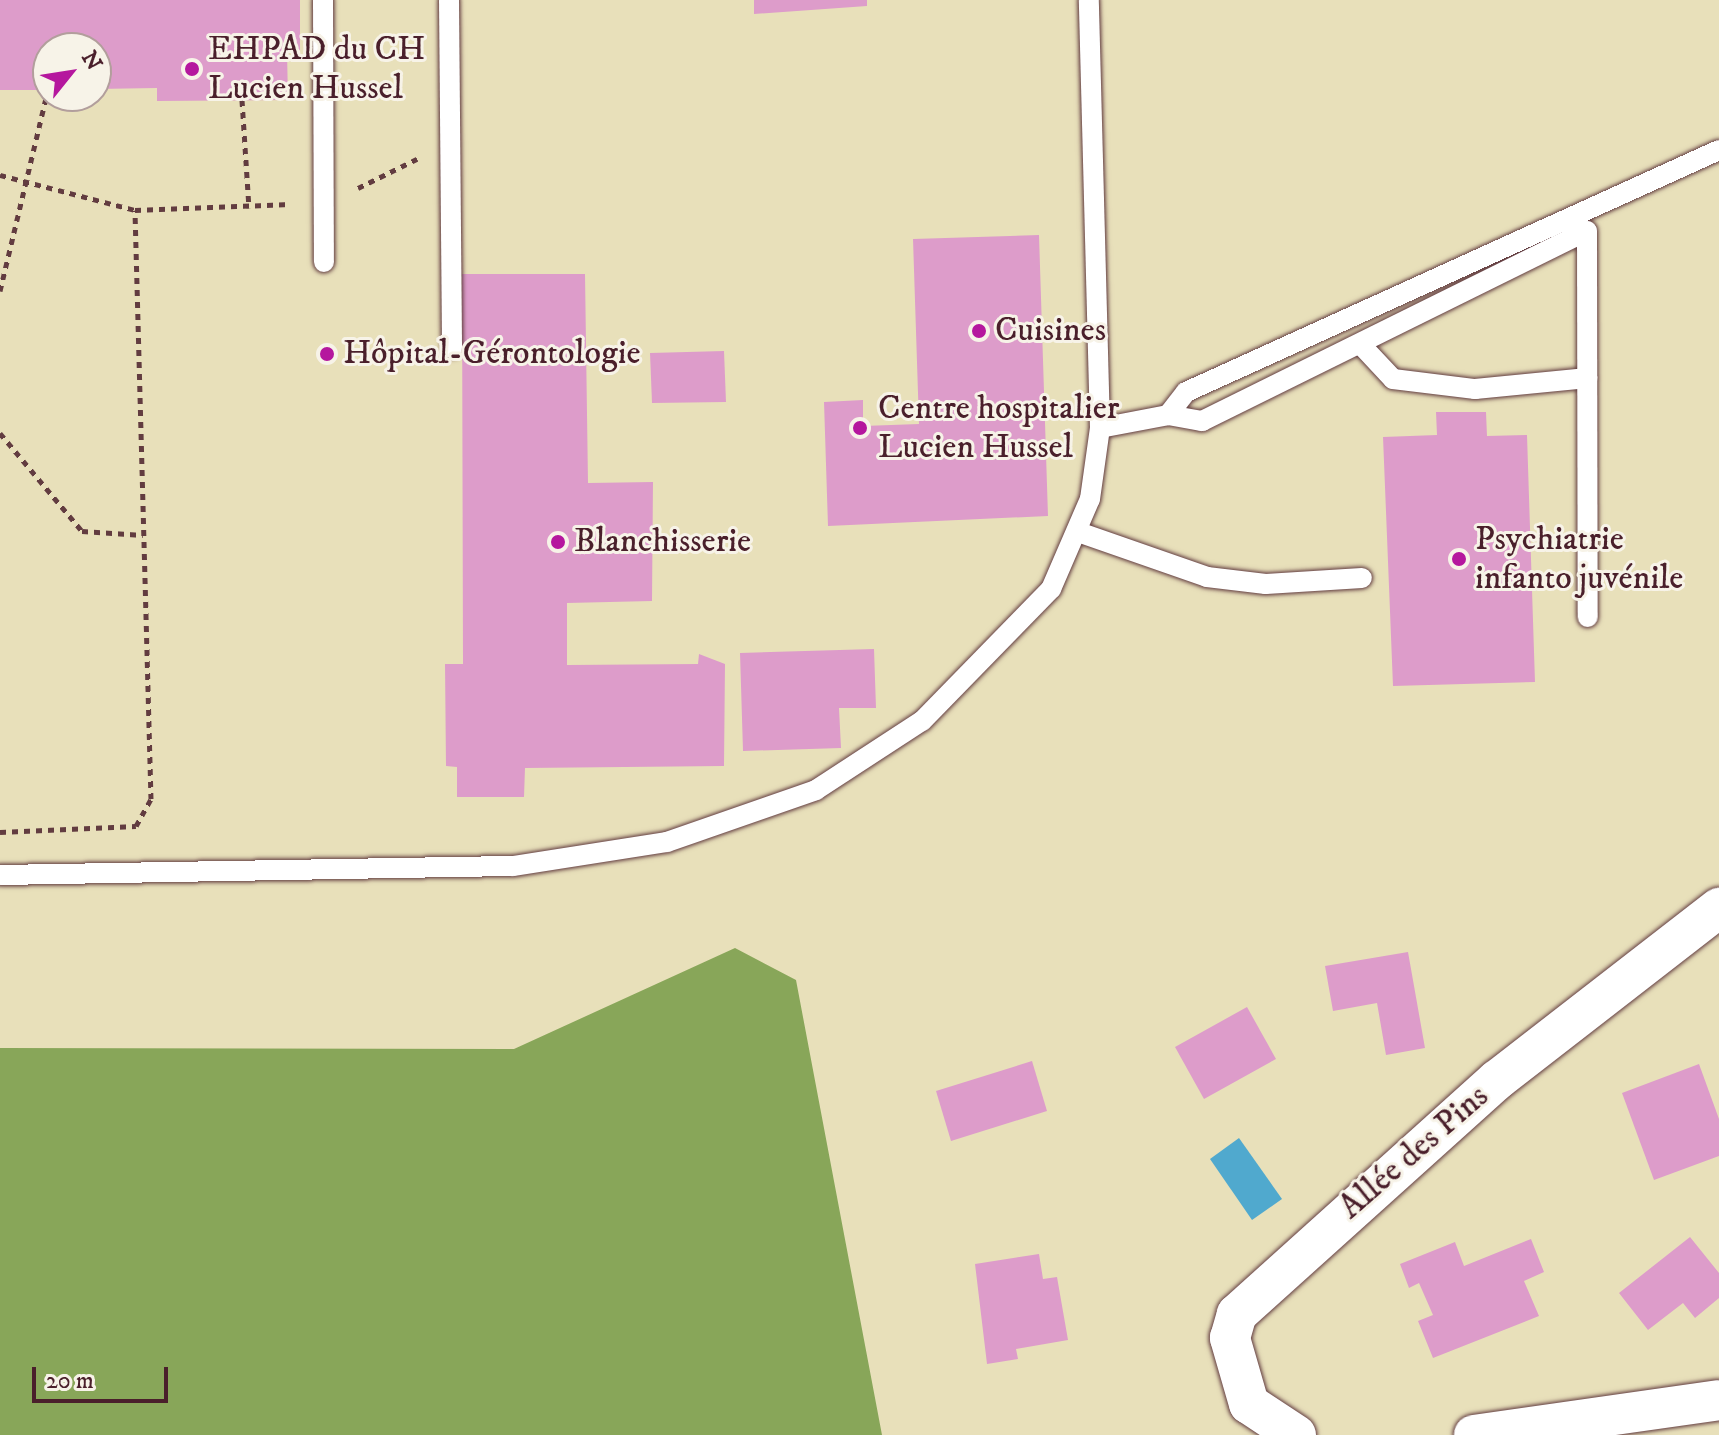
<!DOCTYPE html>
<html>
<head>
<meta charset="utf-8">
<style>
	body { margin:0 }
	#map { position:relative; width:1719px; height:1435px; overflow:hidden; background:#e8e0ba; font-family:"IM FELL DW Pica",serif }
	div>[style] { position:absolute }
	.forest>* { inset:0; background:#88a659 }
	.water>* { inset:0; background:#50a9ce }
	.building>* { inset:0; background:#dd9cca }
	.path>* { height:5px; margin-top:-2.5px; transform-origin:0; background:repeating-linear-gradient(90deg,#623c40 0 6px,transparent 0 12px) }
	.roads { filter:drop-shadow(0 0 2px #623c40) drop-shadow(0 0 2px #623c40) }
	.service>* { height:20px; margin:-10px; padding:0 10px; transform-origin:10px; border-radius:10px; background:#fff }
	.minor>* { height:40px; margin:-20px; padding:0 20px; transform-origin:20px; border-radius:20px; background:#fff }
	.dots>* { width:22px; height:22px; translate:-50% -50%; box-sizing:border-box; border:4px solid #f7f3e8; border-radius:50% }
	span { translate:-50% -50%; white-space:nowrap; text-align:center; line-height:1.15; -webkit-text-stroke:6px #f7f3e8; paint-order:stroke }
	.poi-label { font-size:34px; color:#4a1f2b }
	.left { translate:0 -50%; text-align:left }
	.street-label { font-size:34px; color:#4a1f2b }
	.north { position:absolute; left:32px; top:32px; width:80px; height:80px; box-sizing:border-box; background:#f7f3e8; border:2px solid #b29e9c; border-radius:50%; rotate:60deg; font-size:22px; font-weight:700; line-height:32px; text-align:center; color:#4a1f2b }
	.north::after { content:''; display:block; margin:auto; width:28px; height:36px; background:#b5179e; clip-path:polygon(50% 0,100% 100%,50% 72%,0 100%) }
	.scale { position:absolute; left:32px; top:1367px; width:136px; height:36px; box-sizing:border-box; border:4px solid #4a1f2b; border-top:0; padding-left:10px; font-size:24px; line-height:28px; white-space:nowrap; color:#4a1f2b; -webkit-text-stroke:6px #f7f3e8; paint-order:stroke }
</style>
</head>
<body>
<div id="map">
	<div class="forest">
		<i style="clip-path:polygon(735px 948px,796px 980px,882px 1435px,0 1435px,0 1048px,514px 1049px)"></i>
	</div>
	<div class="water">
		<i style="clip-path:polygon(1239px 1138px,1282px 1199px,1252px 1220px,1210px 1159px)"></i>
	</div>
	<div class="building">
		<i style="clip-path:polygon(0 0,300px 0,300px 50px,287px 50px,288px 100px,157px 101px,157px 88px,96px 89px,96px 48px,48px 48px,48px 90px,0 90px)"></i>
		<i style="clip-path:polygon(754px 0,867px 0,867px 6px,754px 14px)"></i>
		<i style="clip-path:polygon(1039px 235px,1048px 516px,828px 526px,824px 402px,863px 400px,863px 426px,919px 424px,913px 239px)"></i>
		<i style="clip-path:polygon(462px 274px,585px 274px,588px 483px,653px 482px,652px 601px,567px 603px,567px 665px,698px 664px,699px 654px,725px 664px,724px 766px,525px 768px,524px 797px,457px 797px,457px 767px,446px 766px,445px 664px,463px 664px)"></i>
		<i style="clip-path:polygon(724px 351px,726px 402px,652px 403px,650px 353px)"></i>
		<i style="clip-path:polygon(1436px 412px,1486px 412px,1487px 436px,1527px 435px,1535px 682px,1393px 686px,1383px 437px,1437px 435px)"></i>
		<i style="clip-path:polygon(874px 649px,876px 708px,839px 708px,841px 748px,743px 751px,740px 653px)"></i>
		<i style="clip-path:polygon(1408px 952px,1425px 1048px,1386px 1055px,1377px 1003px,1333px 1011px,1325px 966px)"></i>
		<i style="clip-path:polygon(1247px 1007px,1276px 1059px,1204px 1099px,1175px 1047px)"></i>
		<i style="clip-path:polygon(1032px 1061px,1047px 1111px,951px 1141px,936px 1091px)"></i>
		<i style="clip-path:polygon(1699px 1064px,1719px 1119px,1719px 1156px,1654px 1180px,1622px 1093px)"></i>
		<i style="clip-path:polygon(1690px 1237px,1719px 1273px,1719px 1298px,1695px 1318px,1683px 1303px,1648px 1330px,1619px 1293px)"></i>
		<i style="clip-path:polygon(1531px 1239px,1544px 1272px,1524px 1281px,1539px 1316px,1433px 1358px,1418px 1321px,1433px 1315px,1419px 1283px,1409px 1288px,1400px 1264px,1455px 1242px,1464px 1266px)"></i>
		<i style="clip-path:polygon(1039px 1254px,1043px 1279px,1057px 1277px,1068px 1340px,1016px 1349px,1018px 1359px,987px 1364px,975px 1264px)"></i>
	</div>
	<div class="path">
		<i style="left:242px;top:100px;width:108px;rotate:86.3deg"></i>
		<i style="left:0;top:175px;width:139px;rotate:14.5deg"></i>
		<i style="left:135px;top:210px;width:155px;rotate:-2.2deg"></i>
		<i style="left:358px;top:188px;width:66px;rotate:-26.2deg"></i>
		<i style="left:0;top:291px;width:207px;rotate:-76.6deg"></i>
		<i style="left:0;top:433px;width:128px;rotate:50.1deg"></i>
		<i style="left:82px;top:531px;width:61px;rotate:3.8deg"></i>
		<i style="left:0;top:832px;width:136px;rotate:-2.5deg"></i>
		<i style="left:136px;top:826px;width:31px;rotate:-61deg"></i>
		<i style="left:151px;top:799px;width:589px;rotate:-91.56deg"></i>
	</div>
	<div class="roads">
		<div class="service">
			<i style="left:323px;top:0;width:262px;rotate:89.8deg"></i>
			<i style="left:449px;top:0;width:348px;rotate:89.5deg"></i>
			<i style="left:1363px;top:347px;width:44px;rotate:46.8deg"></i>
			<i style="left:1393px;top:379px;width:83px;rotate:7deg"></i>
			<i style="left:1475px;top:389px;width:113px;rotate:-5.6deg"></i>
			<i style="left:1168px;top:415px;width:29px;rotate:-52deg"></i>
			<i style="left:1186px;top:392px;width:585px;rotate:-24.42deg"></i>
			<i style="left:1100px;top:428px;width:69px;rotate:-10.8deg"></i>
			<i style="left:1168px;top:415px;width:35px;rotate:10deg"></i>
			<i style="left:1202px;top:421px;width:429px;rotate:-26.3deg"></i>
			<i style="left:1587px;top:231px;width:386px;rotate:89.9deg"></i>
			<i style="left:1081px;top:533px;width:133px;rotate:19.2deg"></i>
			<i style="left:1207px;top:577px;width:59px;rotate:6.8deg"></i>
			<i style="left:1266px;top:584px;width:96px;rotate:-3.6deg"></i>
			<i style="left:0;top:875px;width:513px;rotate:-1.01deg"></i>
			<i style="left:513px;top:866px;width:156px;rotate:-8.9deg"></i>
			<i style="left:667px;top:842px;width:158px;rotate:-19.2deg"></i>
			<i style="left:816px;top:790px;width:126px;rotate:-33.1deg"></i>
			<i style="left:922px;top:721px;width:185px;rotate:-45.7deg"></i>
			<i style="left:1051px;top:589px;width:98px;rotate:-66.6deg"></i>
			<i style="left:1090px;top:499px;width:72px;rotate:-82deg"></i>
			<i style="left:1100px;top:428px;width:428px;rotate:-91.5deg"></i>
		</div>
		<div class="minor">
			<i style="left:1296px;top:1435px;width:56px;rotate:-146.6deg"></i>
			<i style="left:1249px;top:1404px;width:69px;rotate:-106.1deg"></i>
			<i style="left:1230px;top:1338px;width:25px;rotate:-74deg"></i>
			<i style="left:1237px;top:1314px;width:350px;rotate:-42deg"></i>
			<i style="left:1497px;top:1080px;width:281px;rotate:-37.8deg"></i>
			<i style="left:1474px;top:1435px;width:247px;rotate:-8.1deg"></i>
		</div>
	</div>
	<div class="dots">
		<i style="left:192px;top:69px;background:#b5179e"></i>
		<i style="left:979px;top:331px;background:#b5179e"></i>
		<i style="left:327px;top:354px;background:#b5179e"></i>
		<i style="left:860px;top:428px;background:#b5179e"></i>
		<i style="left:558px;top:542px;background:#b5179e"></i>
		<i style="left:1459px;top:559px;background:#b5179e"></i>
	</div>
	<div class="poi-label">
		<span class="left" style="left:208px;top:69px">EHPAD du CH<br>Lucien Hussel</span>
		<span class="left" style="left:995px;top:331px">Cuisines</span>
		<span class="left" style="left:343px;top:354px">Hôpital-Gérontologie</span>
		<span class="left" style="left:878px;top:428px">Centre hospitalier<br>Lucien Hussel</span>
		<span class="left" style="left:1475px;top:559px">Psychiatrie<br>infanto juvénile</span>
		<span class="left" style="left:574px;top:542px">Blanchisserie</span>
	</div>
	<div class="street-label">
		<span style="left:1414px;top:1152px;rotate:-41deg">Allée des Pins</span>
	</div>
	<div class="north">N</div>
	<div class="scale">20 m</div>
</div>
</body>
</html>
